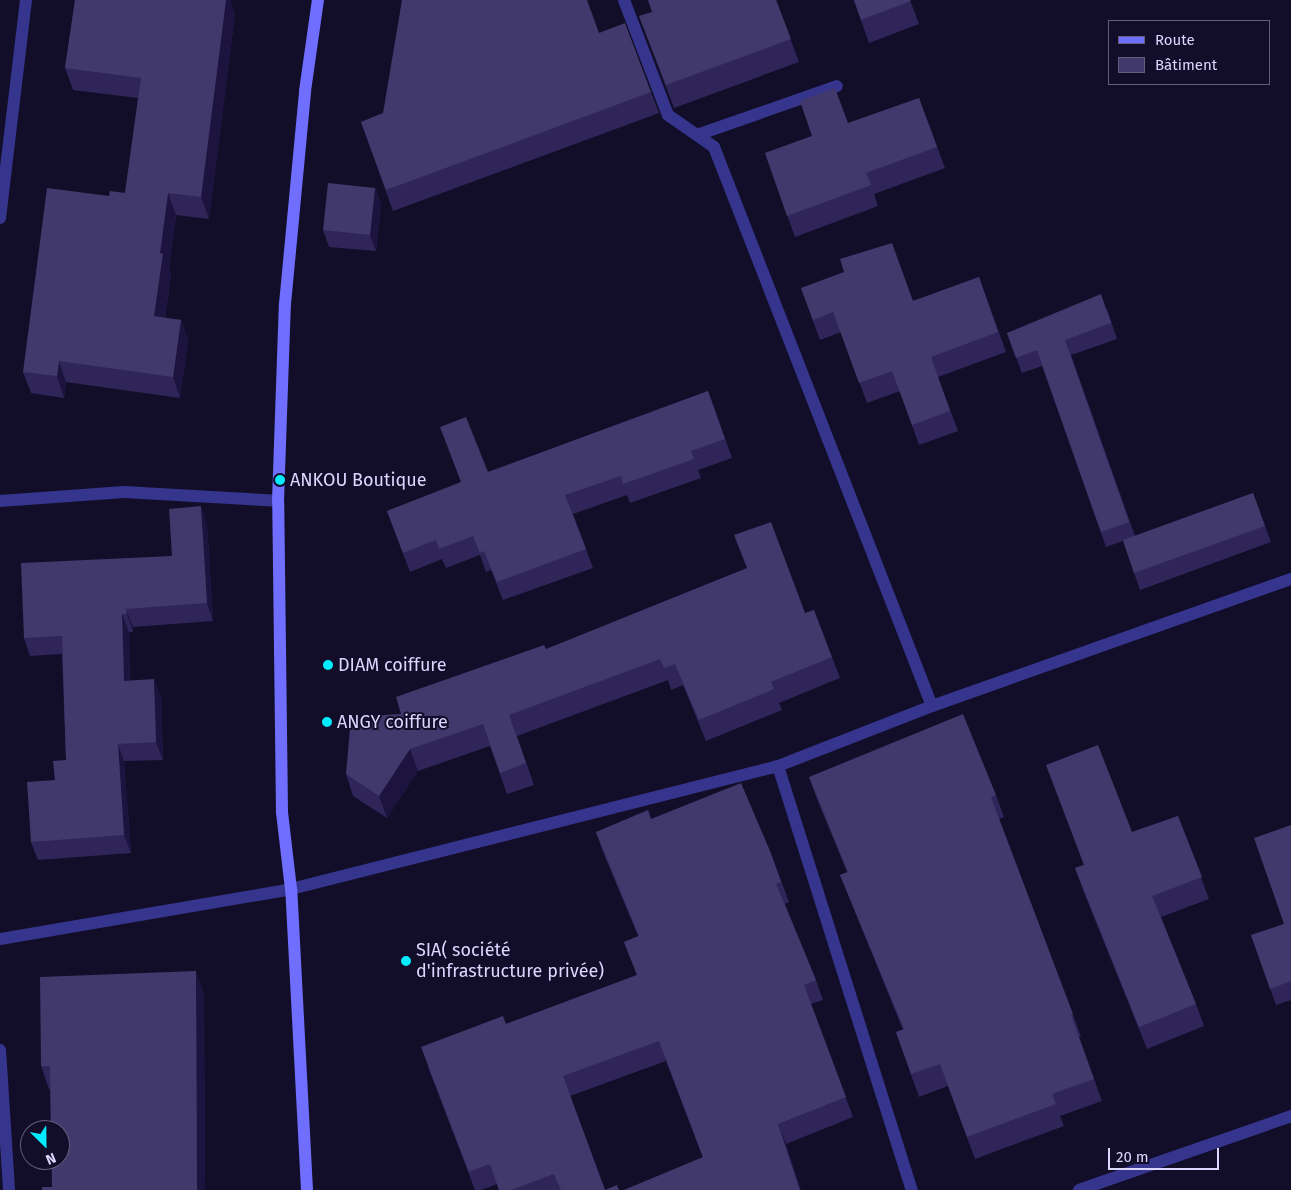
<!DOCTYPE html>
<html>
<head>
<meta charset="utf-8">
<style>
	body { margin:0 }
	#map { position:relative; width:1291px; height:1190px; overflow:hidden; background:#120e2a; font-family:"Fira Sans",sans-serif }
	div>[style] { position:absolute }
	.street>* { height:12px; margin:-6px; padding:0 6px; transform-origin:6px; border-radius:6px; background:#36358d }
	.secondary>* { height:12px; margin:-6px; padding:0 6px; transform-origin:6px; border-radius:6px; background:#6f6eff }
	.wall>* { inset:0; background:#2f2559 }
	.shaded-wall>* { inset:0; background:#1c143f }
	.building>* { inset:0; background:#41386b }
	.dots>* { width:14px; height:14px; translate:-50% -50%; box-sizing:border-box; border:2px solid #120e2a; border-radius:50% }
	span { translate:-50% -50%; white-space:nowrap; text-align:center; line-height:1.15; -webkit-text-stroke:4px #120e2a; paint-order:stroke }
	.poi-label { font-size:18px; color:#dbd7ff }
	.left { translate:0 -50%; text-align:left }
	.legend { position:absolute; left:1108px; top:20px; width:162px; height:65px; box-sizing:border-box; background:#120e2a; border:1px solid #625e7f; margin:0; padding:6px 9px; list-style:none; font-size:15px; color:#dbd7ff }
	.legend li { display:flex; align-items:center; gap:10px; height:25px }
	.legend b { width:25px; border:1px solid #625e7f }
	.north { position:absolute; left:20px; top:1120px; width:50px; height:50px; box-sizing:border-box; background:#120e2a; border:1px solid #625e7f; border-radius:50%; rotate:157deg; font-size:14px; font-weight:700; line-height:20px; text-align:center; color:#dbd7ff }
	.north::after { content:''; display:block; margin:auto; width:18px; height:22px; background:#03ebff; clip-path:polygon(50% 0,100% 100%,50% 72%,0 100%) }
	.scale { position:absolute; left:1108px; top:1148px; width:111px; height:22px; box-sizing:border-box; border:2px solid #dbd7ff; border-top:0; padding-left:6px; font-size:15px; line-height:18px; white-space:nowrap; color:#dbd7ff; -webkit-text-stroke:4px #120e2a; paint-order:stroke }
</style>
</head>
<body>
<div id="map">
	<div class="street">
		<i style="left:624px;top:0;width:123px;rotate:69.1deg"></i>
		<i style="left:668px;top:115px;width:56px;rotate:34.8deg"></i>
		<i style="left:714px;top:147px;width:600px;rotate:68.7deg"></i>
		<i style="left:697px;top:135px;width:148px;rotate:-19.3deg"></i>
		<i style="left:0;top:218px;width:220px;rotate:-83.2deg"></i>
		<i style="left:0;top:501px;width:124px;rotate:-4.2deg"></i>
		<i style="left:124px;top:492px;width:154px;rotate:3.3deg"></i>
		<i style="left:778px;top:766px;width:445px;rotate:72.5deg"></i>
		<i style="left:0;top:939px;width:295px;rotate:-9.7deg"></i>
		<i style="left:291px;top:889px;width:502px;rotate:-14.17deg"></i>
		<i style="left:778px;top:766px;width:165px;rotate:-21.3deg"></i>
		<i style="left:932px;top:706px;width:381px;rotate:-19.5deg"></i>
		<i style="left:0;top:1050px;width:140px;rotate:86.3deg"></i>
		<i style="left:1079px;top:1190px;width:225px;rotate:-19.2deg"></i>
	</div>
	<div class="secondary">
		<i style="left:307px;top:1190px;width:301px;rotate:-93deg"></i>
		<i style="left:291px;top:889px;width:78px;rotate:-96.7deg"></i>
		<i style="left:282px;top:812px;width:311px;rotate:-90.7deg"></i>
		<i style="left:278px;top:501px;width:197px;rotate:-88deg"></i>
		<i style="left:285px;top:304px;width:214px;rotate:-84.6deg"></i>
		<i style="left:305px;top:91px;width:92px;rotate:-81.9deg"></i>
	</div>
	<div class="wall">
		<i style="clip-path:polygon(75px 0,230px 0,235px 14px,209px 219px,176px 215px,169px 268px,171px 275px,165px 318px,181px 320px,188px 341px,180px 398px,66px 382px,64px 398px,31px 393px,23px 372px,109px 196px,125px 193px,138px 98px,73px 90px,65px 68px)"></i>
		<i style="clip-path:polygon(776px 0,799px 62px,674px 108px,639px 16px)"></i>
		<i style="clip-path:polygon(854px 0,910px 0,919px 24px,869px 43px)"></i>
		<i style="clip-path:polygon(599px 33px,651px 92px,659px 113px,393px 211px,361px 122px)"></i>
		<i style="clip-path:polygon(919px 98px,945px 168px,874px 194px,878px 206px,795px 237px,765px 153px)"></i>
		<i style="clip-path:polygon(375px 188px,381px 204px,376px 251px,329px 247px,323px 230px)"></i>
		<i style="clip-path:polygon(979px 277px,1006px 352px,938px 377px,958px 431px,919px 445px,900px 391px,867px 403px,841px 332px,820px 340px,801px 288px,913px 301px)"></i>
		<i style="clip-path:polygon(1107px 309px,1117px 339px,1071px 355px,1135px 536px,1253px 493px,1271px 542px,1140px 590px,1123px 541px,1106px 547px,1042px 366px,1022px 373px,1007px 333px)"></i>
		<i style="clip-path:polygon(708px 391px,732px 458px,698px 470px,701px 478px,630px 503px,627px 495px,573px 514px,593px 568px,503px 600px,491px 570px,486px 572px,480px 555px,446px 568px,442px 559px,410px 572px,387px 511px,488px 472px)"></i>
		<i style="clip-path:polygon(207px 524px,213px 621px,133px 627px,133px 632px,129px 632px,130px 681px,161px 697px,163px 760px,124px 761px,131px 853px,38px 860px,31px 842px,55px 780px,66px 760px,62px 654px,30px 656px,24px 638px,172px 556px)"></i>
		<i style="clip-path:polygon(805px 613px,832px 657px,840px 678px,779px 703px,782px 710px,706px 741px,683px 685px,671px 690px,668px 680px,517px 736px,534px 785px,507px 794px,490px 746px,418px 771px,387px 818px,353px 796px,346px 774px,401px 714px,546px 649px)"></i>
		<i style="clip-path:polygon(809px 777px,996px 795px,1004px 817px,999px 819px,1081px 1036px,1079px 1037px,1102px 1101px,1060px 1116px,1064px 1126px,975px 1159px,948px 1086px,919px 1097px,896px 1032px,903px 1030px,849px 897px,840px 875px,847px 872px,817px 799px)"></i>
		<i style="clip-path:polygon(1178px 816px,1209px 899px,1161px 917px,1196px 1004px,1204px 1026px,1147px 1049px,1083px 890px,1075px 868px,1084px 865px,1132px 832px)"></i>
		<i style="clip-path:polygon(651px 819px,770px 851px,789px 902px,785px 904px,816px 980px,823px 1000px,811px 1004px,853px 1117px,786px 1144px,801px 1190px,624px 1190px,703px 1158px,666px 1061px,570px 1096px,605px 1190px,619px 1190px,499px 1190px,497px 1184px,481px 1190px,475px 1190px,428px 1067px,506px 1024px,637px 975px,624px 942px,638px 936px,603px 852px,596px 832px)"></i>
		<i style="clip-path:polygon(1291px 825px,1291px 1000px,1276px 1005px,1251px 935px,1284px 924px)"></i>
		<i style="clip-path:polygon(204px 994px,205px 1190px,42px 1190px,52px 1187px,50px 1089px,49px 1089px,41px 1066px)"></i>
	</div>
	<div class="shaded-wall">
		<i style="clip-path:polygon(226px 0,230px 0,235px 14px,209px 219px,201px 197px)"></i>
		<i style="clip-path:polygon(375px 188px,381px 204px,376px 251px,370px 235px)"></i>
		<i style="clip-path:polygon(168px 193px,176px 215px,169px 268px,171px 275px,162px 337px,154px 316px,160px 253px)"></i>
		<i style="clip-path:polygon(181px 320px,188px 341px,180px 398px,173px 377px)"></i>
		<i style="clip-path:polygon(59px 361px,66px 382px,64px 398px,57px 376px)"></i>
		<i style="clip-path:polygon(201px 506px,207px 524px,213px 621px,207px 603px)"></i>
		<i style="clip-path:polygon(126px 609px,133px 627px,133px 632px,127px 614px)"></i>
		<i style="clip-path:polygon(122px 614px,129px 632px,130px 699px,124px 681px)"></i>
		<i style="clip-path:polygon(154px 679px,161px 697px,163px 760px,156px 742px)"></i>
		<i style="clip-path:polygon(118px 744px,124px 761px,131px 853px,124px 835px)"></i>
		<i style="clip-path:polygon(410px 749px,418px 771px,387px 818px,379px 796px)"></i>
		<i style="clip-path:polygon(196px 971px,204px 994px,205px 1190px,197px 1190px)"></i>
		<i style="clip-path:polygon(778px 1124px,786px 1144px,801px 1190px,800px 1190px)"></i>
	</div>
	<div class="building">
		<i style="clip-path:polygon(75px 0,226px 0,201px 197px,168px 193px,160px 253px,163px 254px,154px 316px,181px 320px,173px 377px,59px 361px,57px 376px,23px 372px,47px 188px,109px 196px,110px 191px,125px 193px,141px 78px,65px 68px)"></i>
		<i style="clip-path:polygon(402px 0,587px 0,599px 33px,625px 23px,651px 92px,386px 190px,361px 122px,383px 113px)"></i>
		<i style="clip-path:polygon(648px 0,776px 0,791px 39px,666px 85px,639px 16px,652px 12px)"></i>
		<i style="clip-path:polygon(854px 0,910px 0,911px 1px,861px 20px)"></i>
		<i style="clip-path:polygon(835px 88px,848px 123px,919px 98px,937px 147px,866px 173px,871px 185px,787px 216px,765px 153px,812px 136px,800px 101px)"></i>
		<i style="clip-path:polygon(328px 183px,375px 188px,370px 235px,323px 230px)"></i>
		<i style="clip-path:polygon(892px 243px,913px 301px,979px 277px,998px 332px,931px 357px,950px 411px,912px 425px,892px 371px,859px 383px,833px 312px,813px 320px,801px 288px,844px 272px,840px 259px)"></i>
		<i style="clip-path:polygon(1101px 294px,1111px 323px,1065px 340px,1129px 522px,1101px 532px,1037px 350px,1016px 358px,1007px 333px)"></i>
		<i style="clip-path:polygon(708px 391px,725px 439px,691px 451px,694px 459px,623px 484px,621px 476px,565px 495px,586px 549px,497px 582px,484px 551px,480px 553px,473px 536px,439px 549px,436px 540px,403px 553px,387px 511px,461px 482px,440px 427px,466px 417px,488px 472px)"></i>
		<i style="clip-path:polygon(1253px 493px,1265px 526px,1134px 573px,1123px 540px)"></i>
		<i style="clip-path:polygon(201px 506px,207px 603px,126px 609px,127px 614px,122px 614px,124px 681px,154px 679px,156px 742px,118px 744px,124px 835px,31px 842px,27px 782px,55px 780px,53px 761px,66px 760px,62px 636px,24px 638px,21px 563px,172px 556px,169px 509px)"></i>
		<i style="clip-path:polygon(771px 522px,805px 613px,814px 610px,832px 657px,771px 682px,774px 689px,699px 720px,675px 664px,664px 668px,660px 659px,509px 715px,526px 763px,500px 773px,483px 724px,410px 749px,379px 796px,346px 774px,351px 717px,401px 714px,396px 697px,544px 645px,546px 649px,747px 568px,734px 535px)"></i>
		<i style="clip-path:polygon(963px 714px,996px 795px,991px 797px,995px 808px,1073px 1014px,1071px 1015px,1094px 1079px,1052px 1094px,1056px 1104px,967px 1137px,940px 1064px,911px 1074px,896px 1032px,904px 1029px,840px 875px,848px 872px,809px 777px)"></i>
		<i style="clip-path:polygon(1098px 745px,1132px 832px,1178px 816px,1202px 877px,1152px 896px,1196px 1004px,1139px 1027px,1075px 868px,1084px 865px,1046px 765px)"></i>
		<i style="clip-path:polygon(741px 783px,770px 851px,781px 882px,776px 884px,816px 980px,804px 985px,846px 1097px,778px 1124px,800px 1190px,624px 1190px,703px 1157px,659px 1041px,563px 1076px,605px 1190px,617px 1185px,619px 1190px,561px 1190px,554px 1174px,511px 1190px,499px 1190px,490px 1164px,469px 1172px,421px 1047px,503px 1016px,506px 1024px,637px 975px,624px 942px,639px 936px,596px 832px,648px 810px,651px 819px)"></i>
		<i style="clip-path:polygon(1291px 825px,1291px 981px,1270px 989px,1251px 935px,1284px 924px,1254px 838px)"></i>
		<i style="clip-path:polygon(196px 971px,197px 1190px,42px 1190px,42px 1187px,52px 1187px,52px 1160px,60px 1160px,60px 1130px,51px 1130px,50px 1066px,41px 1066px,40px 977px)"></i>
	</div>
	<div class="dots">
		<i style="left:280px;top:480px;background:#03ebff"></i>
		<i style="left:328px;top:665px;background:#03ebff"></i>
		<i style="left:327px;top:722px;background:#03ebff"></i>
		<i style="left:406px;top:961px;background:#03ebff"></i>
	</div>
	<div class="poi-label">
		<span class="left" style="left:290px;top:480px">ANKOU Boutique</span>
		<span class="left" style="left:338px;top:665px">DIAM coiffure</span>
		<span class="left" style="left:337px;top:722px">ANGY coiffure</span>
		<span class="left" style="left:416px;top:961px">SIA( société<br>d'infrastructure privée)</span>
	</div>
	<ul class="legend">
	<li><b style="height:6px;background:#6f6eff"></b>Route</li>
	<li><b style="height:14px;background:#41386b"></b>Bâtiment</li>
	</ul>
	<div class="north">N</div>
	<div class="scale">20 m</div>
</div>
</body>
</html>
